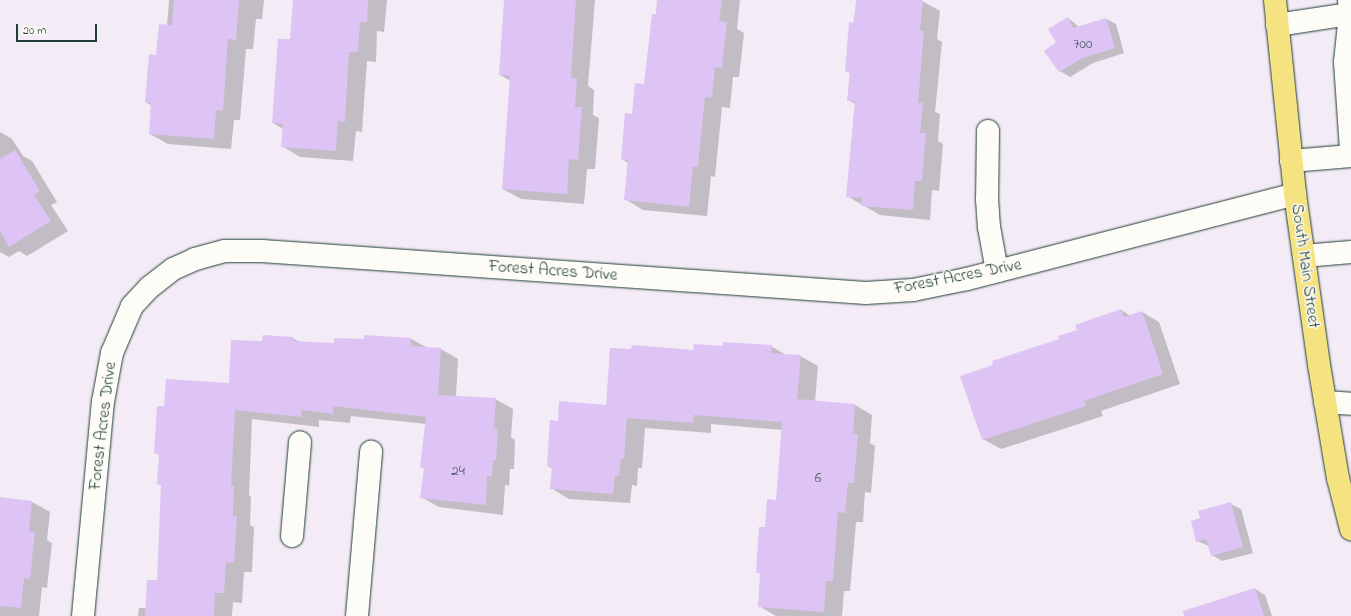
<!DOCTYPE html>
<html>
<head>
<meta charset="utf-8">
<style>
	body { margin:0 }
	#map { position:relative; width:1351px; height:616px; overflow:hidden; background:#f3ebf6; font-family:"Indie Flower",sans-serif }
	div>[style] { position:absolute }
	.shadow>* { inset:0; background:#0003 }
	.building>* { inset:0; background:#ddc4f4 }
	.roads { filter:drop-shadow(0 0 1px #1f3d34) drop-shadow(0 0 1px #1f3d34) }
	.minor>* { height:22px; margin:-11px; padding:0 11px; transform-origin:11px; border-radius:11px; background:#fdfcf7 }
	.major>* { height:22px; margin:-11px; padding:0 11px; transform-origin:11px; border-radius:11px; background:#f5e382 }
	span { translate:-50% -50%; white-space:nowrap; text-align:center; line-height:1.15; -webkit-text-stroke:3px #fdfcf7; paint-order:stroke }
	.number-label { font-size:15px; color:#4e5f64 }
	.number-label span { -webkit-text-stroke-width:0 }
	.street-label { font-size:17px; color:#1f3d34 }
	.scale { position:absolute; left:16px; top:24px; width:81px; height:18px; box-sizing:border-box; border:2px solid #1f3d34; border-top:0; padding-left:5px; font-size:12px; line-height:14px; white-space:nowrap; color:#1f3d34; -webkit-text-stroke:3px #fdfcf7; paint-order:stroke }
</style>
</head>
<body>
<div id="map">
	<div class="shadow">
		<i style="clip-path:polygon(169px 0,264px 0,262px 19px,256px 19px,253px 49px,246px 49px,240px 120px,234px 120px,231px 149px,168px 144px,150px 134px,152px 106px,146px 102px,167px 26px)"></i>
		<i style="clip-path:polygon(294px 0,387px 0,384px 32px,377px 31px,376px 62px,367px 61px,362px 132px,356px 131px,353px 161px,300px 157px,282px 146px,283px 129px,273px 123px,291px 40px)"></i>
		<i style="clip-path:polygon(505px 0,595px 0,588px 86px,594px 90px,593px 115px,599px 118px,595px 169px,587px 169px,584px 204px,521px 199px,503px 189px,511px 81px,500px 75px)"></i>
		<i style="clip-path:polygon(658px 0,740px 0,737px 29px,744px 33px,739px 77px,733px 77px,730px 108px,722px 107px,715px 177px,711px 176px,707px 216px,643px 210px,625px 199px,628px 163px,622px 159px,633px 115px,645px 85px)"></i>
		<i style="clip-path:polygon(857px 0,922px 1px,940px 11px,937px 39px,942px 42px,935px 112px,940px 114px,938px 141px,943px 144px,939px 191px,932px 190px,930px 220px,880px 215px,847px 196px,855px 104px,848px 100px,850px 73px,846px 71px)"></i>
		<i style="clip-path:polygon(1068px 18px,1079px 27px,1106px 19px,1116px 24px,1124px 53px,1093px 63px,1070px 77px,1060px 71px,1057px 42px)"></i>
		<i style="clip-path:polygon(0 132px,12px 139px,23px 156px,32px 161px,57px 202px,51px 205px,68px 231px,27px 256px,19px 251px,9px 257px,0 252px)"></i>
		<i style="clip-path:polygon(1121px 310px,1131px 316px,1142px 312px,1159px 322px,1180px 384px,1101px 411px,1103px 416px,1001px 449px,983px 439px,995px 365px,1061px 339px)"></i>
		<i style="clip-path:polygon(365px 336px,411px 339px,428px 348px,441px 349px,458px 359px,456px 397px,495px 399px,513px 409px,511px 437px,515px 440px,514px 469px,510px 469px,509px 486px,505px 485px,503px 515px,439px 507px,421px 497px,425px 469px,421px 467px,426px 424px,351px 416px,350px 423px,319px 420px,319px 427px,252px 419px,249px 495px,251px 497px,250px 525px,254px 527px,252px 572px,244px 572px,242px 603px,233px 602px,232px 616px,138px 616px,139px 608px,147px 608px,158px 581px,162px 486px,158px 484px,160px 455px,155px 453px,165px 407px,229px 384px,263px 342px,292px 338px,300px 342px,334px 344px,365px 340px)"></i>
		<i style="clip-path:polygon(771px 346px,786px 355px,800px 356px,818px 366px,815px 402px,855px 405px,872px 415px,870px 443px,875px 446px,871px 493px,865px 492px,863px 522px,856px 522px,850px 591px,844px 591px,842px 616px,776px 616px,759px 606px,761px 574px,757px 572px,766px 528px,777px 501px,783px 430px,711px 424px,711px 433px,645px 428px,642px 468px,638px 468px,637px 486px,632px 485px,630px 503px,569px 499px,551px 488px,553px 469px,548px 466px,559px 422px,607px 406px,694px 351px,724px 347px)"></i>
		<i style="clip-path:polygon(0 498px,32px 502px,50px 512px,47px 540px,52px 543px,47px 588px,42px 587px,39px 616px,0 616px)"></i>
		<i style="clip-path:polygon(1231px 504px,1241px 509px,1253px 553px,1222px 561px,1212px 555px,1209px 546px,1197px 541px)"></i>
		<i style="clip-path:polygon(1255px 589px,1265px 595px,1272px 616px,1224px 616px)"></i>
	</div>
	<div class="building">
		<i style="clip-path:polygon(174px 0,239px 0,236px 40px,228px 39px,223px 111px,216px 110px,214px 139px,149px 134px,151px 103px,145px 102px,149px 54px,156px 55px,159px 24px,172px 25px)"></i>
		<i style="clip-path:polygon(293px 0,368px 0,367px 22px,360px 22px,358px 52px,349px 52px,345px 122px,338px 121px,336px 151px,281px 147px,283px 124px,272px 123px,278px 39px,290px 39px)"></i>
		<i style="clip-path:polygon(504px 0,576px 0,571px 78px,577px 78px,575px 107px,582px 107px,578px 160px,569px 159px,567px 194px,502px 189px,510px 76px,499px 75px)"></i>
		<i style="clip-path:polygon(657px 0,722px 0,719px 21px,727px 22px,722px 68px,715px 67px,712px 98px,705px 97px,698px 167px,693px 167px,689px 207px,624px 200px,628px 160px,621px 160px,625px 113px,632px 114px,635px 83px,644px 84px,652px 14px,656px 14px)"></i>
		<i style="clip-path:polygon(856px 0,923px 0,920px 30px,924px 31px,918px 103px,923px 103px,920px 133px,926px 133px,922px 181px,915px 181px,913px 210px,861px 206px,862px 198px,846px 197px,855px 101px,847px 101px,850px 72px,845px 71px,849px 22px,854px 23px)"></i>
		<i style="clip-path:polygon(1068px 17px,1073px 28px,1106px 18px,1115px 48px,1083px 58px,1059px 72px,1044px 51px,1056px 42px,1048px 29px)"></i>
		<i style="clip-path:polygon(15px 150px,40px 191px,34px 195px,51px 221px,9px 247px,0 231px,0 159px)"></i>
		<i style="clip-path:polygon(1121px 309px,1124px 317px,1142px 311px,1163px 374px,1084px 401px,1086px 406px,982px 440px,960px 376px,993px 365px,992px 361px,1059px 339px,1058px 336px,1077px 330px,1075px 325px)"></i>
		<i style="clip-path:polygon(263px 335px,293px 337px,293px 341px,334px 343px,334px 338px,364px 339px,364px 335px,411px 338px,411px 346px,441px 348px,438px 395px,496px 398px,494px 428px,498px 429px,496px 460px,493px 460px,492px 476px,487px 476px,486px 505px,420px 498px,424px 468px,420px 467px,426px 417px,333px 406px,333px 414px,302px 410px,301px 417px,235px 410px,231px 486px,234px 486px,233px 516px,237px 516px,234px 563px,226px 562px,224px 593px,215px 593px,214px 616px,145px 616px,147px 580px,157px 580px,161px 485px,157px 484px,159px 454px,154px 453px,157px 406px,164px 406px,166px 379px,229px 383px,231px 340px,262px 341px)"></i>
		<i style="clip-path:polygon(723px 342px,772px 345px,771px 353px,801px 355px,797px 399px,855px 404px,853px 434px,858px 434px,854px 483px,848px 483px,845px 513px,838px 512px,833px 581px,826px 581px,824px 612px,758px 607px,760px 573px,756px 573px,759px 527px,765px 527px,767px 499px,776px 500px,782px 422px,694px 415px,693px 423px,627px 418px,624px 459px,621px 459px,619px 476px,615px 476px,613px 494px,550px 489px,552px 467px,547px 466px,550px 420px,558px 421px,559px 401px,606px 405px,610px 348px,631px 349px,632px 345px,693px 350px,694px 344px,723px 346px)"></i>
		<i style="clip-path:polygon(0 497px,32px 501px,29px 531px,35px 532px,30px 579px,24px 578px,21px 608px,0 606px)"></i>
		<i style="clip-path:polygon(1231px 502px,1243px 547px,1211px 556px,1206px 539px,1196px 542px,1191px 521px,1200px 518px,1198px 511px)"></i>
		<i style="clip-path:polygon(1255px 588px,1264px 616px,1184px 616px,1183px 611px)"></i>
	</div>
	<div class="roads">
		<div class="minor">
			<i style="left:1350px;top:14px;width:48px;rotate:95.9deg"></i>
			<i style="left:1345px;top:62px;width:89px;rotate:86.1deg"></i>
			<i style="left:1277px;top:25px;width:74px;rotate:-8.6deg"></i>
			<i style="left:1350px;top:14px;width:14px;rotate:-94deg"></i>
			<i style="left:988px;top:131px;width:68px;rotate:90.8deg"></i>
			<i style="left:987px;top:199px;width:28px;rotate:86deg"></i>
			<i style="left:989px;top:227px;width:45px;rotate:79.7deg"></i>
			<i style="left:1291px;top:161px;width:60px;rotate:-4.8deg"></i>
			<i style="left:1304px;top:256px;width:47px;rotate:-4.9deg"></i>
			<i style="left:1325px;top:402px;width:26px;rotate:4deg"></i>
			<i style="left:292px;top:536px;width:94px;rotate:-85.1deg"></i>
			<i style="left:83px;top:616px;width:215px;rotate:-84.7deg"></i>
			<i style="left:103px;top:402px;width:50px;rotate:-79.6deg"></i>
			<i style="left:112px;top:353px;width:51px;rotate:-66.9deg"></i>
			<i style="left:132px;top:306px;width:26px;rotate:-47deg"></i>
			<i style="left:150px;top:287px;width:29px;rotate:-38deg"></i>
			<i style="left:173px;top:269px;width:24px;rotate:-24deg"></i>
			<i style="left:195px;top:259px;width:31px;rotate:-15deg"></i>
			<i style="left:225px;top:251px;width:37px"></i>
			<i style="left:262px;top:251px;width:605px;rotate:3.98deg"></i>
			<i style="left:866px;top:293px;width:47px;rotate:-3.7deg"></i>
			<i style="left:913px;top:290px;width:55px;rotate:-11.5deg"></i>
			<i style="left:967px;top:279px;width:339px;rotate:-14.5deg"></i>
			<i style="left:357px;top:616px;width:165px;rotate:-85.1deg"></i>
		</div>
		<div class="major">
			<i style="left:1275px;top:0;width:195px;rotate:84.1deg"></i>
			<i style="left:1295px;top:194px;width:173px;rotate:82deg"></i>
			<i style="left:1319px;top:365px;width:115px;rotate:80.5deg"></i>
			<i style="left:1338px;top:478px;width:53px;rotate:75.7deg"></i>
		</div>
	</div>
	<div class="number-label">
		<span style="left:1083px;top:45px">700</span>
		<span style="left:458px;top:472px">24</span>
		<span style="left:818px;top:479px">6</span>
	</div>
	<div class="street-label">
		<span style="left:1305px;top:266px;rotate:82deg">South Main Street</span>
		<span style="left:553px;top:271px;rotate:4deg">Forest Acres Drive</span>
		<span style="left:958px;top:277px;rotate:-11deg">Forest Acres Drive</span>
		<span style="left:103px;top:426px;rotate:-83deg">Forest Acres Drive</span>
	</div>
	<div class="scale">20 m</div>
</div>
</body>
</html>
